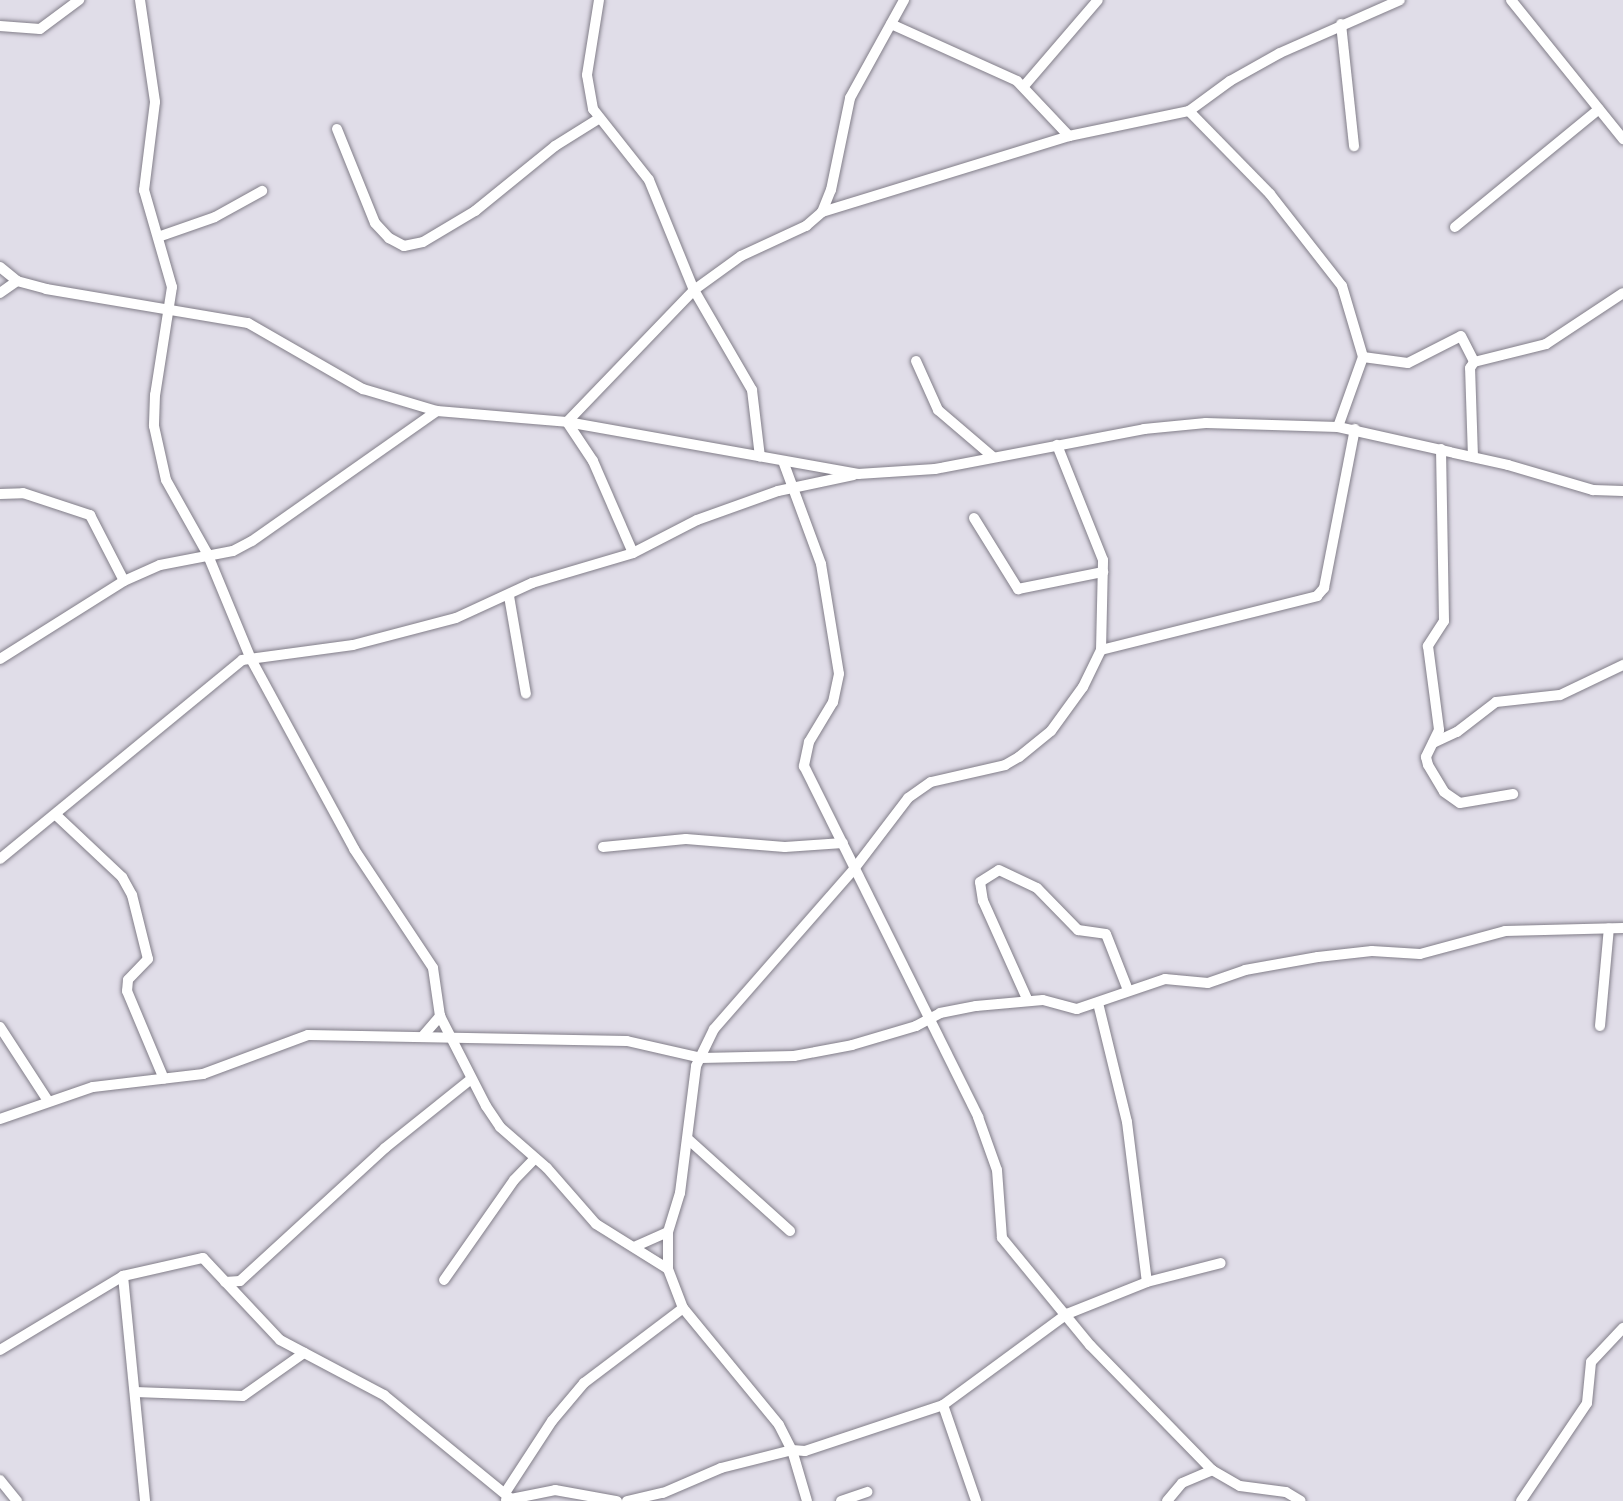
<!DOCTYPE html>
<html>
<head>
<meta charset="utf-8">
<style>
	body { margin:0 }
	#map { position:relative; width:1623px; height:1501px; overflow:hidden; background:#e0dde8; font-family:"Archivo Narrow",sans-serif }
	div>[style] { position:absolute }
	.roads { filter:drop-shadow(0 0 2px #827e89) drop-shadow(0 0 2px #827e89) }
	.minor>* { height:10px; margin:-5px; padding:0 5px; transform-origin:5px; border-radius:5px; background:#fff }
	span { translate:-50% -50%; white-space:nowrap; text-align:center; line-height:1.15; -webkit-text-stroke:7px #e0dde8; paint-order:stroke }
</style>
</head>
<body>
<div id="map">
	<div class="roads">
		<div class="minor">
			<i style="left:140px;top:0;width:103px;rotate:81.6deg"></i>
			<i style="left:155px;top:102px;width:89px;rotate:97.1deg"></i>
			<i style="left:144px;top:190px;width:101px;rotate:73.9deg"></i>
			<i style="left:172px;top:287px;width:109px;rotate:98.9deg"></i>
			<i style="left:155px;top:395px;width:31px;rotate:92deg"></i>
			<i style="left:154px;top:426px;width:55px;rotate:77.5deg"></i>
			<i style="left:166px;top:480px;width:84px;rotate:60.7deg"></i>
			<i style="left:207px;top:553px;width:115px;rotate:67.5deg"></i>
			<i style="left:251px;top:659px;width:216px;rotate:61.5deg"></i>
			<i style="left:354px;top:849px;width:143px;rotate:56.4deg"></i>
			<i style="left:433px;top:968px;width:49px;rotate:81.7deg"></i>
			<i style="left:440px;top:1016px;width:101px;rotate:62.9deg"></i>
			<i style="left:486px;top:1106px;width:25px;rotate:56deg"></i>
			<i style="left:500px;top:1127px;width:62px;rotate:41.1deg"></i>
			<i style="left:547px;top:1168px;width:74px;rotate:48.8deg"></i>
			<i style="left:596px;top:1224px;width:85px;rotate:32deg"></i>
			<i style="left:668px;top:1269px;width:42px;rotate:69deg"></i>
			<i style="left:683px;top:1308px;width:151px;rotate:50.6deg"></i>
			<i style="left:779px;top:1425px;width:28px;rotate:63deg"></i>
			<i style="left:792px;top:1450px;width:53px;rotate:73.6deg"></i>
			<i style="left:599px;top:0;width:76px;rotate:99.1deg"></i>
			<i style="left:587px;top:75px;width:35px;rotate:80deg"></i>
			<i style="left:593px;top:109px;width:90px;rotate:51.7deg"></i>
			<i style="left:649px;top:180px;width:119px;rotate:67.8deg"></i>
			<i style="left:694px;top:290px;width:116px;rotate:59.9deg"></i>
			<i style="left:752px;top:390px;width:67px;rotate:83.2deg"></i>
			<i style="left:1511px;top:0;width:179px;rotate:51.1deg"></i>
			<i style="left:891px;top:24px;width:138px;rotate:24.3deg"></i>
			<i style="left:1017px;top:81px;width:76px;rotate:46.6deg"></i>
			<i style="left:1341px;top:24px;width:123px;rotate:83.9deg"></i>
			<i style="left:0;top:26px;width:40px;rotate:4.3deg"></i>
			<i style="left:40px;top:29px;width:49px;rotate:-36.6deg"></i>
			<i style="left:1024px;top:86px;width:113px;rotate:-49.3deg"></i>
			<i style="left:1189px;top:111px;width:116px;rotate:45.7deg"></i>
			<i style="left:1270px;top:194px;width:117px;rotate:52deg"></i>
			<i style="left:1342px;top:286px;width:74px;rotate:73.5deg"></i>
			<i style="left:1363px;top:357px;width:74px;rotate:109.7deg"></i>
			<i style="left:337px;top:129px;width:101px;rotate:68deg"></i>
			<i style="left:375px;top:223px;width:21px;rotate:47deg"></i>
			<i style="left:389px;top:238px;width:17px;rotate:28deg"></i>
			<i style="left:404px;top:246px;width:19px;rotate:-12deg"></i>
			<i style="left:423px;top:242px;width:61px;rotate:-30.8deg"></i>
			<i style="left:475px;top:211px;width:103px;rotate:-39.1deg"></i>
			<i style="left:555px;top:146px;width:51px;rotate:-32.1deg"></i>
			<i style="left:822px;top:212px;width:24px;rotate:-68deg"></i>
			<i style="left:831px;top:190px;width:94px;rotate:-78.3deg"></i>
			<i style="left:850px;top:98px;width:112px;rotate:-61.1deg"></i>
			<i style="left:1455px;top:227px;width:186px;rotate:-39.3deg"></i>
			<i style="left:158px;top:237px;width:60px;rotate:-19.3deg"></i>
			<i style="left:215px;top:217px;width:54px;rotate:-29deg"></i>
			<i style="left:0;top:267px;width:22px;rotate:39deg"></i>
			<i style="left:17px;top:281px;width:30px;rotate:15deg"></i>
			<i style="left:46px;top:289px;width:205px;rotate:9.6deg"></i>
			<i style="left:248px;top:323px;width:133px;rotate:29.9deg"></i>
			<i style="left:363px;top:389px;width:77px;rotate:16.6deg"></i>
			<i style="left:0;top:293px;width:21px;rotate:-35deg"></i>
			<i style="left:1363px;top:357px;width:45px;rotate:7.6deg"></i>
			<i style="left:1408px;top:363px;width:59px;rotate:-27deg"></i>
			<i style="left:1461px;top:336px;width:29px;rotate:63deg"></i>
			<i style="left:916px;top:361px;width:54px;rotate:65.8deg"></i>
			<i style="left:938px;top:410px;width:72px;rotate:40.5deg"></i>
			<i style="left:567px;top:422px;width:183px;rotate:-46.1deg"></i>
			<i style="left:694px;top:290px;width:58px;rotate:-35.9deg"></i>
			<i style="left:741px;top:256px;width:72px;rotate:-24.8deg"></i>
			<i style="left:806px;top:226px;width:21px;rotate:-41deg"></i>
			<i style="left:822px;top:212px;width:258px;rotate:-17.1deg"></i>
			<i style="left:1069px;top:136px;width:123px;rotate:-11.8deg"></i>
			<i style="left:1189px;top:111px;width:51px;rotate:-36.2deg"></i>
			<i style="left:1230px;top:81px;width:57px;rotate:-29.2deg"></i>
			<i style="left:1280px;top:53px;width:131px;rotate:-23.8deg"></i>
			<i style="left:567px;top:422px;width:47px;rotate:56.3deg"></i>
			<i style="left:593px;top:461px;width:100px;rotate:66.5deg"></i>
			<i style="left:1441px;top:449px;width:172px;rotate:89deg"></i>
			<i style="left:1444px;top:621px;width:30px;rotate:123deg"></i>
			<i style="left:1428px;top:646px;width:85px;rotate:82.5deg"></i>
			<i style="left:1439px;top:730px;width:30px;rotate:116deg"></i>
			<i style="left:1426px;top:757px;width:8px;rotate:76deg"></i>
			<i style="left:1428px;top:765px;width:31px;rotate:59deg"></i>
			<i style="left:1444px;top:792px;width:19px;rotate:35deg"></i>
			<i style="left:1460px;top:803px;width:54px;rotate:-9.6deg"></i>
			<i style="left:1473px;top:457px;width:89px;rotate:-91.9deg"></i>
			<i style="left:1470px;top:368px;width:7px;rotate:-56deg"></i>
			<i style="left:1474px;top:362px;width:74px;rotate:-14deg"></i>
			<i style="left:1546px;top:344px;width:92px;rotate:-33.5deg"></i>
			<i style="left:783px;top:461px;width:110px;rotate:69.7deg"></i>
			<i style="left:821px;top:564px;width:111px;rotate:80.7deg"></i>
			<i style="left:839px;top:674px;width:29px;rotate:102deg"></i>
			<i style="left:833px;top:702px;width:47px;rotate:121deg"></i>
			<i style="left:809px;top:742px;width:25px;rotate:102deg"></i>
			<i style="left:804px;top:766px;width:392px;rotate:63.6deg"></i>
			<i style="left:978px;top:1117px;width:56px;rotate:70.3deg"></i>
			<i style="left:997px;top:1170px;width:68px;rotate:85.8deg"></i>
			<i style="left:1002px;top:1238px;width:139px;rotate:50.6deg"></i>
			<i style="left:1090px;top:1345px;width:175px;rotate:45.7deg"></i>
			<i style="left:1212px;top:1470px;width:32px;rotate:30deg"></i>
			<i style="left:1240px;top:1486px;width:46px;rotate:7.4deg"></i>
			<i style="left:1286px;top:1492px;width:17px;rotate:31deg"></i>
			<i style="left:0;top:494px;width:23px;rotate:-2deg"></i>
			<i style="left:23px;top:493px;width:71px;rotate:18.2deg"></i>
			<i style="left:90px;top:515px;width:74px;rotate:62.7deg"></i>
			<i style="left:974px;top:518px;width:84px;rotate:58.2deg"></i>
			<i style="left:1018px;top:589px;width:87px;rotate:-11.3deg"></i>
			<i style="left:509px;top:596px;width:99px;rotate:80.2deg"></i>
			<i style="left:1101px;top:650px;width:223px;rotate:-14deg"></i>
			<i style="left:1317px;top:596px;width:11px;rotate:-49deg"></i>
			<i style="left:1324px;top:588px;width:162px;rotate:-79deg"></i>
			<i style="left:0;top:659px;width:146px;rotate:-32.2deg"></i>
			<i style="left:124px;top:581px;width:39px;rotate:-24deg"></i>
			<i style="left:160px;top:565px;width:74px;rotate:-10.9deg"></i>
			<i style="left:233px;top:551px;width:21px;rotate:-28deg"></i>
			<i style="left:252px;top:541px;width:226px;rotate:-35.1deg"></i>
			<i style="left:437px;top:411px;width:130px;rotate:4.8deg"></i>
			<i style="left:567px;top:422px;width:296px;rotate:10.1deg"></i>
			<i style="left:858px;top:474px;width:77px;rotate:-3.7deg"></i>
			<i style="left:935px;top:469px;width:213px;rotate:-10.8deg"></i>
			<i style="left:1144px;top:429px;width:62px;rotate:-5.5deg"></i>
			<i style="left:1206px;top:423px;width:132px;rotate:1.7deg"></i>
			<i style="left:1338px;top:427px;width:174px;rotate:12.6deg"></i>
			<i style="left:1508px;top:465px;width:89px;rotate:16.4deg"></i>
			<i style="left:1593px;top:490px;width:30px;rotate:2deg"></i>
			<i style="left:1433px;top:743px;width:26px;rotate:-25deg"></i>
			<i style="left:1457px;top:732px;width:49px;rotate:-37.6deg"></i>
			<i style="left:1496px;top:702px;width:64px;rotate:-6.2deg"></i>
			<i style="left:1560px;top:695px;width:70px;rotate:-25.5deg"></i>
			<i style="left:56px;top:815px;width:91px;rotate:43.2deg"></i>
			<i style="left:122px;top:877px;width:21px;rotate:61deg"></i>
			<i style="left:132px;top:895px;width:66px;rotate:76deg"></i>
			<i style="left:148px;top:959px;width:29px;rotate:134deg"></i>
			<i style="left:128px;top:980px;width:11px;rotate:95deg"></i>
			<i style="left:127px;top:991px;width:95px;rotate:67.2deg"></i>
			<i style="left:603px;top:847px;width:83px;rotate:-5.5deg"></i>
			<i style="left:686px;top:839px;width:99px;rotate:4.6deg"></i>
			<i style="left:785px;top:847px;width:58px;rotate:-3.9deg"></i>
			<i style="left:0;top:859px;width:313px;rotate:-39.4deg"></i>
			<i style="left:242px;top:660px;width:112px;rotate:-7.7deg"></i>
			<i style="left:353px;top:645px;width:106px;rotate:-14.7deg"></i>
			<i style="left:456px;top:618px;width:84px;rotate:-24.7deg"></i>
			<i style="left:532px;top:583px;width:105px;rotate:-16.5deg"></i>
			<i style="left:633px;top:553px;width:72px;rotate:-27.3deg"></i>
			<i style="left:697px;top:520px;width:86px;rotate:-19.7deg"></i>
			<i style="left:778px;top:491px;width:77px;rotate:-12deg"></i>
			<i style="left:1028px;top:1001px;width:110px;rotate:-114.2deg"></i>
			<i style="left:983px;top:901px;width:19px;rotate:-99deg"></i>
			<i style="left:980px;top:882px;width:22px;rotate:-32deg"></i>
			<i style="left:999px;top:870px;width:42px;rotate:25.3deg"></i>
			<i style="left:1037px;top:888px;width:59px;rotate:45.7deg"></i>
			<i style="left:1078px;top:930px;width:28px;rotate:8deg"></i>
			<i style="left:1106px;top:934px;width:60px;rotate:68.6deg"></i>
			<i style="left:1098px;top:1003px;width:122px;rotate:76.3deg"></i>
			<i style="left:1127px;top:1122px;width:161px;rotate:82.9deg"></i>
			<i style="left:1600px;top:1026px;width:98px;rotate:-84.8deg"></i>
			<i style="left:0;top:1027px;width:88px;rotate:57deg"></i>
			<i style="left:422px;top:1037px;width:28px;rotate:-49deg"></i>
			<i style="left:0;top:1119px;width:98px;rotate:-19deg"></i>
			<i style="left:93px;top:1087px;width:111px;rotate:-6.7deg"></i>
			<i style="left:203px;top:1074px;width:112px;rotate:-20.4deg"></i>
			<i style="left:308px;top:1035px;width:319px;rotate:1.1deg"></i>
			<i style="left:627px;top:1041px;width:76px;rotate:12.9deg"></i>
			<i style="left:701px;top:1058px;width:93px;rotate:-1.2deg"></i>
			<i style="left:794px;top:1056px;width:59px;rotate:-10.7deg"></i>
			<i style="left:852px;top:1045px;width:67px;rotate:-16.5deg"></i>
			<i style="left:916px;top:1026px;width:27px;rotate:-28deg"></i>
			<i style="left:940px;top:1013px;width:37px;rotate:-11deg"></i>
			<i style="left:976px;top:1006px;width:67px;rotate:-5.1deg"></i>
			<i style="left:1043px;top:1000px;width:35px;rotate:15deg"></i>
			<i style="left:1077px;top:1009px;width:93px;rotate:-18.8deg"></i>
			<i style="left:1165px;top:979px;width:43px;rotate:5.3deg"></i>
			<i style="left:1208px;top:983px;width:39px;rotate:-19deg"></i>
			<i style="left:1245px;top:970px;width:74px;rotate:-10.1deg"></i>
			<i style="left:1318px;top:957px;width:54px;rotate:-6.3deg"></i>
			<i style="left:1372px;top:951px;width:48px;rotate:3.6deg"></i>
			<i style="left:1420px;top:954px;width:88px;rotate:-15.1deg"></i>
			<i style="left:1505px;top:931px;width:118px;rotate:-1.5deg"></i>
			<i style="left:689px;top:1140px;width:136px;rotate:42deg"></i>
			<i style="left:634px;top:1247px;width:37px;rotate:-24deg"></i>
			<i style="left:668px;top:1269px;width:37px;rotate:-90deg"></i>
			<i style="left:668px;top:1232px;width:41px;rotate:-72.9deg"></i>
			<i style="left:680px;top:1193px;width:128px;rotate:-82.8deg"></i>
			<i style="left:696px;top:1066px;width:41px;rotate:-64.1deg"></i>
			<i style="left:714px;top:1029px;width:213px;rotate:-48.8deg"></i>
			<i style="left:854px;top:869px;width:89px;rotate:-52.7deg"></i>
			<i style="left:908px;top:798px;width:28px;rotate:-35deg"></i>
			<i style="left:931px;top:782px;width:76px;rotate:-12.9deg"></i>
			<i style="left:1005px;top:765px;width:16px;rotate:-30deg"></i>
			<i style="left:1019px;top:757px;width:41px;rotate:-39.1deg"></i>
			<i style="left:1051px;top:731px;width:54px;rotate:-54deg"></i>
			<i style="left:1083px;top:687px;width:41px;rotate:-64.1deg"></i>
			<i style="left:1101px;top:650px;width:90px;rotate:-88.7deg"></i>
			<i style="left:1103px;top:560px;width:124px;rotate:-111.8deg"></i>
			<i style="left:123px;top:1276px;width:226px;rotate:84.4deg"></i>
			<i style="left:444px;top:1280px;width:122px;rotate:-55deg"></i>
			<i style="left:514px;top:1180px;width:30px;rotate:-46deg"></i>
			<i style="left:225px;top:1282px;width:15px;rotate:-4deg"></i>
			<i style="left:240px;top:1281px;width:197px;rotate:-42.5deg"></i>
			<i style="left:385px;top:1148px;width:110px;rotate:-38.7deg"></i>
			<i style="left:0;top:1350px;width:144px;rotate:-31deg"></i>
			<i style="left:123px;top:1276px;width:82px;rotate:-12.7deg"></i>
			<i style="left:203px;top:1258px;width:112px;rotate:46.8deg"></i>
			<i style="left:280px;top:1340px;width:118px;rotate:27.9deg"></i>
			<i style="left:384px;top:1395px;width:164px;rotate:39.3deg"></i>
			<i style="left:135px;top:1392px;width:108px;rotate:2.1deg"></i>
			<i style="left:243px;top:1396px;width:75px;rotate:-35.2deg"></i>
			<i style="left:943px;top:1405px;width:102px;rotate:71deg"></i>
			<i style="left:0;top:1480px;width:27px;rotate:51deg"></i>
			<i style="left:505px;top:1493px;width:86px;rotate:-56.9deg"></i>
			<i style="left:552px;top:1421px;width:50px;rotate:-49.9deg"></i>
			<i style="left:584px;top:1383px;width:124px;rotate:-37.1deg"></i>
			<i style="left:506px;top:1500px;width:50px;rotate:-11.5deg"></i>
			<i style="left:555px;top:1490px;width:63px;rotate:10.1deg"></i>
			<i style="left:627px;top:1501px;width:37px;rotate:-13deg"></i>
			<i style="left:663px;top:1493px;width:63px;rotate:-23.3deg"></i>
			<i style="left:721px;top:1468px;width:73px;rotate:-14.2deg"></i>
			<i style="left:792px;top:1450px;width:13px;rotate:4deg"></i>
			<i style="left:805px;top:1451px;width:145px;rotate:-18.4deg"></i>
			<i style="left:943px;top:1405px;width:154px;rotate:-36.3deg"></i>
			<i style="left:1067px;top:1314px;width:86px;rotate:-21.8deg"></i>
			<i style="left:1147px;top:1282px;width:76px;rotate:-14.4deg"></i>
			<i style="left:841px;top:1501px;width:28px;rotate:-19deg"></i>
			<i style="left:1167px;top:1501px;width:23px;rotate:-50deg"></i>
			<i style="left:1182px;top:1483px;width:33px;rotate:-23deg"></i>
			<i style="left:1521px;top:1501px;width:118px;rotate:-56deg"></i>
			<i style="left:1587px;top:1403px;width:41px;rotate:-84.4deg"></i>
			<i style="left:1591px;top:1362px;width:47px;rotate:-46.7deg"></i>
		</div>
	</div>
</div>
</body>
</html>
